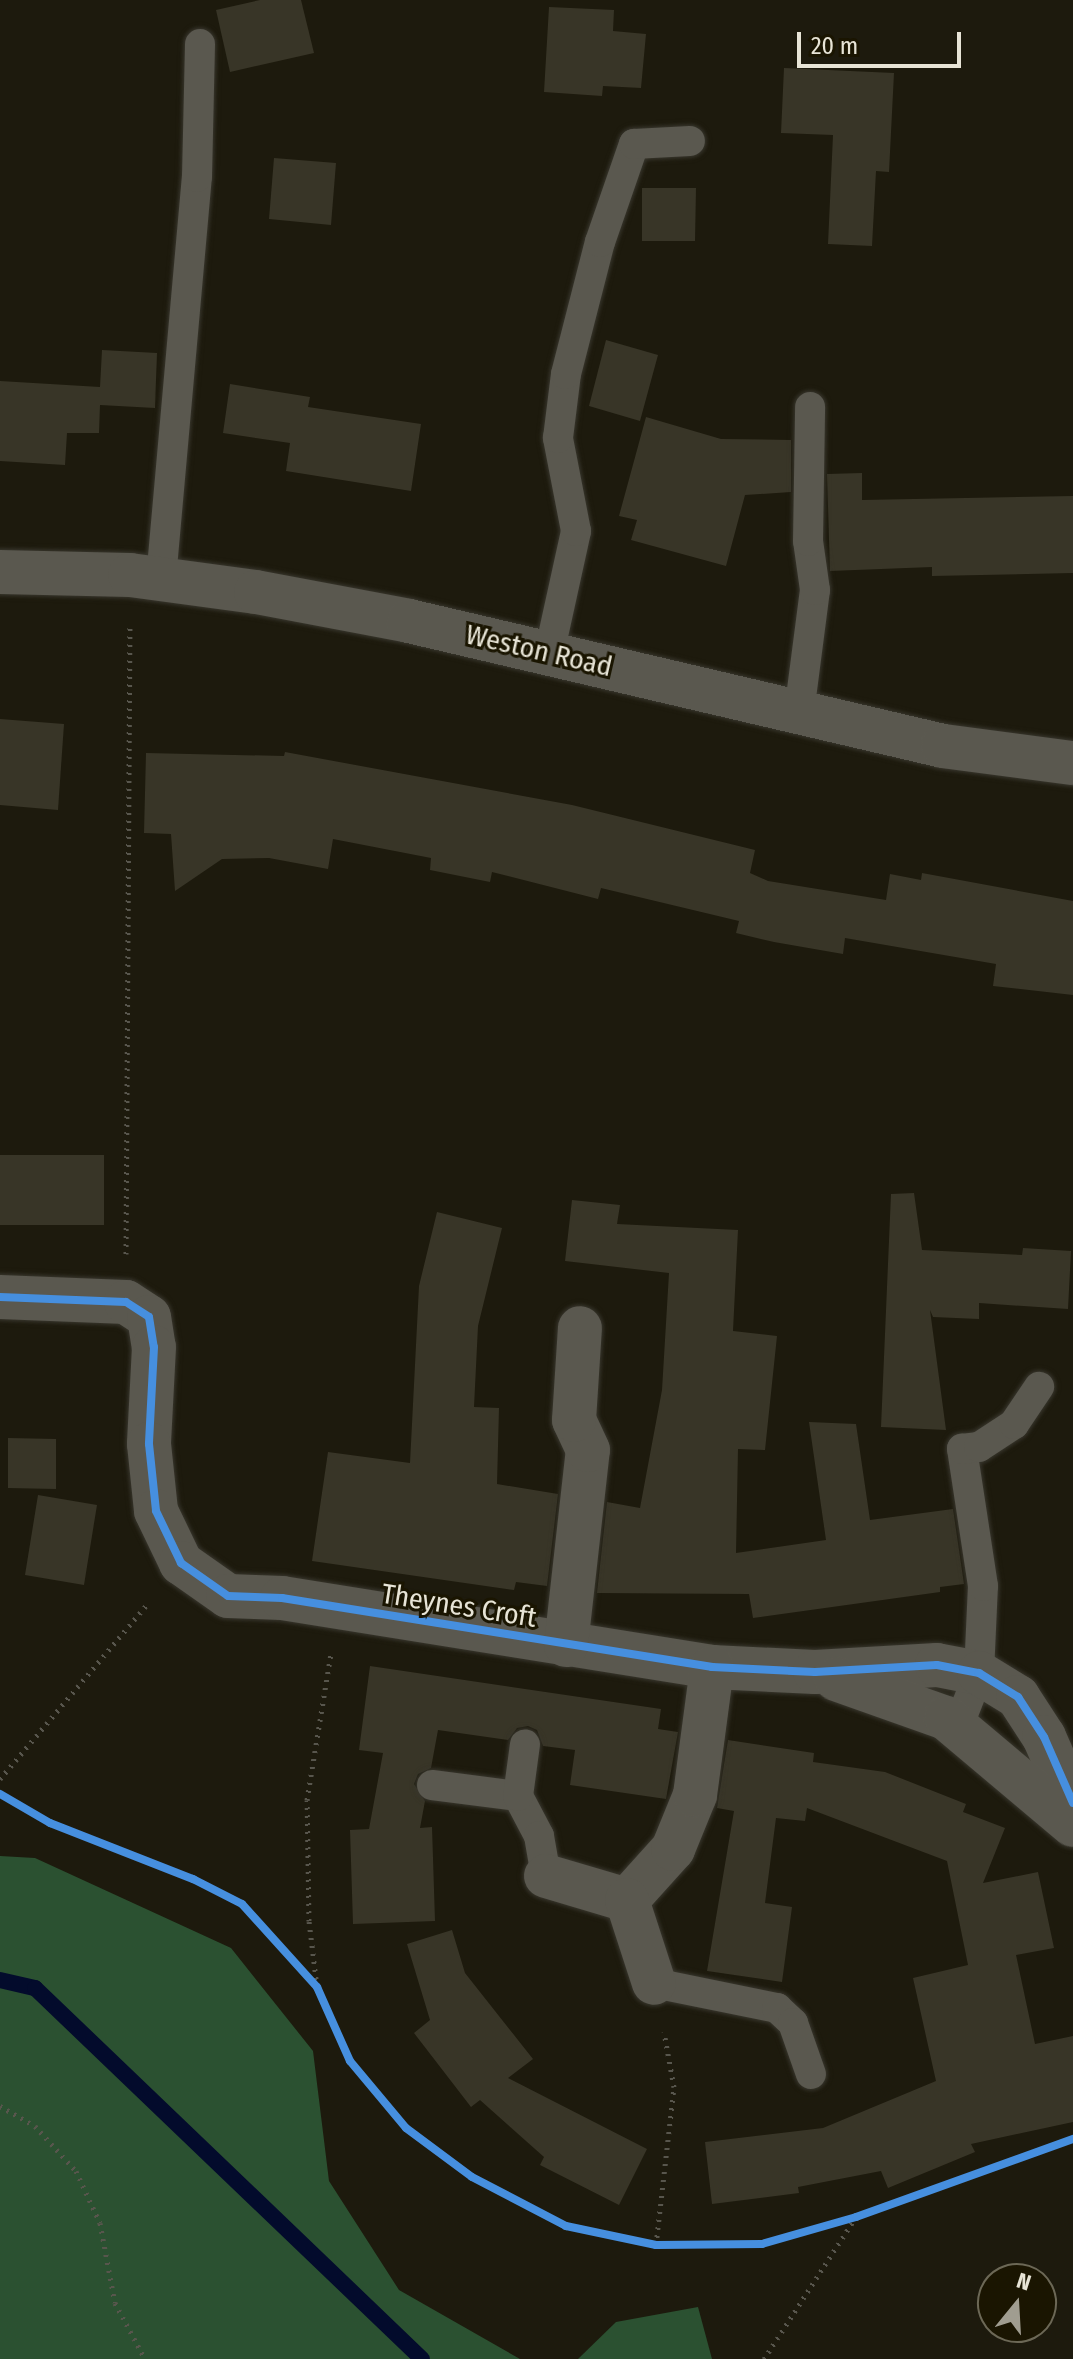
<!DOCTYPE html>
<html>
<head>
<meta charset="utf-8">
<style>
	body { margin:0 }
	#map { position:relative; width:1073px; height:2359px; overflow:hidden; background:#1d1a0d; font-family:"Fira Sans Condensed",sans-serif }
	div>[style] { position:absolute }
	.forest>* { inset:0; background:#2b5131 }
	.stream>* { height:16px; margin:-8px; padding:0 8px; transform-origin:8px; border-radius:8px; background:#030b2c }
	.building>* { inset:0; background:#383527 }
	.path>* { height:5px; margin-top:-2.5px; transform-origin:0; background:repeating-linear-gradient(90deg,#58564d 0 2px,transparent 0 8px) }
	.roads { filter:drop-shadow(0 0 2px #38362d) drop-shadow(0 0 2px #38362d) }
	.lane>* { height:30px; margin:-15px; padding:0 15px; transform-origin:15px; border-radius:15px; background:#5a584f }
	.street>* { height:44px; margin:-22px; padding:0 22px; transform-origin:22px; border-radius:22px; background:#5a584f }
	.secondary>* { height:44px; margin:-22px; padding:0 22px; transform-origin:22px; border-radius:22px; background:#5a584f }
	.cycleway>* { height:8px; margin:-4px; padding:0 4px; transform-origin:4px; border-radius:4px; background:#468fdf }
	span { translate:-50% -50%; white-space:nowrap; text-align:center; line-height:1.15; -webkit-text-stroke:6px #1a1501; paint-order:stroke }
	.street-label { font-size:28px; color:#e7e4d6 }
	.north { position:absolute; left:977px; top:2263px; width:80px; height:80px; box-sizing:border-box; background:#1a1501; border:2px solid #6c6856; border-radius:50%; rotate:18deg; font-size:22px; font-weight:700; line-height:32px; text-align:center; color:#e7e4d6 }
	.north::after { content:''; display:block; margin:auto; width:28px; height:36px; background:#a09d90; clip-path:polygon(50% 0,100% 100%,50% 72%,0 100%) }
	.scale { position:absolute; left:797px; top:32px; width:164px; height:36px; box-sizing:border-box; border:4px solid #e7e4d6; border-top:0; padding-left:10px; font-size:24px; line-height:28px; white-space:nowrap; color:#e7e4d6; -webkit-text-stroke:6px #1a1501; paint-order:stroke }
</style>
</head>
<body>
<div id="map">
	<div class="forest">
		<i style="clip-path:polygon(0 1856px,35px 1858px,231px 1948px,313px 2051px,329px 2181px,399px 2290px,520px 2359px,0 2359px)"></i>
		<i style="clip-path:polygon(698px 2307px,712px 2359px,578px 2359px,616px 2322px)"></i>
	</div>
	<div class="stream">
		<i style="left:0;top:1980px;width:36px;rotate:13deg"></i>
		<i style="left:35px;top:1988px;width:536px;rotate:43.79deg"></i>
	</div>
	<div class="building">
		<i style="clip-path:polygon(260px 0,301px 0,314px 53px,230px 72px,216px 10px)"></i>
		<i style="clip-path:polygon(549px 7px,614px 10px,613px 31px,646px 34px,641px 88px,603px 86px,602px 96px,544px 92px)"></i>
		<i style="clip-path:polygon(784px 68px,894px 73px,889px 172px,876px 171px,872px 246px,828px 244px,833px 135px,781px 133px)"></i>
		<i style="clip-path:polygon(274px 158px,336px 163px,331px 225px,269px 219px)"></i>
		<i style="clip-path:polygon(642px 188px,696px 188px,695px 241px,642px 241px)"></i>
		<i style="clip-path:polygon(606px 340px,658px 355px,640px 421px,589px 406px)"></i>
		<i style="clip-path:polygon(102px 350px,157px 353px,155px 408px,100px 405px,99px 433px,67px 433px,65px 465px,0 461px,0 381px,100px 387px)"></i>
		<i style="clip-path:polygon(230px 384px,310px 397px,308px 407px,421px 424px,411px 491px,286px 471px,290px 443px,223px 433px)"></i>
		<i style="clip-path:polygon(646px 417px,721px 439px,791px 440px,791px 492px,745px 495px,726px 566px,631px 540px,637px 520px,619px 516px)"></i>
		<i style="clip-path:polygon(862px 473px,862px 500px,1073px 496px,1073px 573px,932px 576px,932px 567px,830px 571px,827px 474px)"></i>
		<i style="clip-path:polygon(0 719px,64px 724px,58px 810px,0 805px)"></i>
		<i style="clip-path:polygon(285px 752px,572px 805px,755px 850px,750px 873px,768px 881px,886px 900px,890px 874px,921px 880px,922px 873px,1073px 901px,1073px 995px,993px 986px,996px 964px,845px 938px,843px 954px,774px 942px,736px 933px,739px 921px,601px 888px,598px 899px,492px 872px,490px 882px,430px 870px,431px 858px,333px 839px,328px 869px,269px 858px,222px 859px,175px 891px,171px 834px,144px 833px,146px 753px,284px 756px)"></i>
		<i style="clip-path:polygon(0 1155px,104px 1155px,104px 1225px,0 1225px)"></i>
		<i style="clip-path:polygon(914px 1193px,922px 1250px,1022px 1255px,1023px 1248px,1071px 1251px,1068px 1309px,979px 1303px,979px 1319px,933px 1317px,930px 1310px,946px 1430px,881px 1427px,891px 1194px)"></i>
		<i style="clip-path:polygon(572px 1200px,620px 1205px,617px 1224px,738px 1230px,733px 1331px,777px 1336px,765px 1450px,738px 1449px,736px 1553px,826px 1540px,809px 1422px,856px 1424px,870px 1520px,953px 1509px,964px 1584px,940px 1587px,940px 1592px,753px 1618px,749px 1594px,597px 1593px,607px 1502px,640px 1508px,662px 1390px,669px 1273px,565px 1261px)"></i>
		<i style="clip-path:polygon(437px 1212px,502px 1228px,478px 1326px,474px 1407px,499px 1408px,497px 1484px,558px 1494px,547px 1586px,516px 1582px,514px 1590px,312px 1561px,328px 1452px,410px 1463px,419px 1286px)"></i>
		<i style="clip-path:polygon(8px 1438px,56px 1439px,56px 1489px,8px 1488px)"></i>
		<i style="clip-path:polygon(38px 1495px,97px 1505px,84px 1585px,25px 1575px)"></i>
		<i style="clip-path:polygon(370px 1666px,661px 1709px,658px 1729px,678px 1732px,666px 1799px,570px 1785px,575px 1750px,543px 1746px,537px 1730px,528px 1726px,517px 1728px,508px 1740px,438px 1730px,431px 1768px,418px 1774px,414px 1784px,425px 1801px,420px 1828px,432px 1827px,435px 1921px,353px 1924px,350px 1830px,369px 1829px,383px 1753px,359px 1750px)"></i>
		<i style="clip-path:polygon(728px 1740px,814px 1753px,813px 1762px,885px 1772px,966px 1804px,963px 1812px,1005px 1828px,983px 1883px,1038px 1872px,1054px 1948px,1016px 1955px,1035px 2044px,1073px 2036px,1073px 2122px,971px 2144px,975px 2152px,888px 2188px,881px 2171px,798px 2187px,799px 2193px,712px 2204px,705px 2142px,823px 2128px,936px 2081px,913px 1978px,968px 1965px,947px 1861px,807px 1808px,805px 1821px,776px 1818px,765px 1903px,792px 1907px,782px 1982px,707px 1971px,734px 1811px,717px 1808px)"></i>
		<i style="clip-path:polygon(452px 1930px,465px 1973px,533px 2059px,508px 2078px,647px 2149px,619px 2205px,540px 2165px,544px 2157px,480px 2100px,471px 2107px,414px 2033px,430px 2020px,407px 1944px)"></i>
	</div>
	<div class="path">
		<i style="left:126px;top:1254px;width:630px;rotate:-89.64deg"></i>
		<i style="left:0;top:1779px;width:231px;rotate:-49.9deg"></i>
		<i style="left:317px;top:1987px;width:66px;rotate:-96.9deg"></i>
		<i style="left:309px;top:1921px;width:121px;rotate:-90.9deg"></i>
		<i style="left:307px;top:1800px;width:148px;rotate:-80.7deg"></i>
		<i style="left:0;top:2106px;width:40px;rotate:29.7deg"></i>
		<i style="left:35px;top:2126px;width:61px;rotate:47.7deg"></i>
		<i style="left:76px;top:2171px;width:57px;rotate:65.2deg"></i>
		<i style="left:100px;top:2223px;width:81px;rotate:79.4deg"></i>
		<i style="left:115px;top:2303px;width:64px;rotate:61.8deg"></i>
		<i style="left:656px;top:2245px;width:159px;rotate:-83.5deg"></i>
		<i style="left:674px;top:2087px;width:56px;rotate:-100.3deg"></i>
		<i style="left:764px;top:2359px;width:169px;rotate:-57.1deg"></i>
	</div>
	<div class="roads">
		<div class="lane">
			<i style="left:161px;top:579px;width:404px;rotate:-84.9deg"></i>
			<i style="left:197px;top:177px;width:133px;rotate:-88.7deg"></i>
			<i style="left:549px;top:654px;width:126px;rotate:-77.6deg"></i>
			<i style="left:576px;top:531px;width:95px;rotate:-101deg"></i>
			<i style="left:558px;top:438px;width:64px;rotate:-82.9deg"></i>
			<i style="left:566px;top:374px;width:136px;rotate:-75.6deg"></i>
			<i style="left:600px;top:242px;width:104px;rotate:-70.9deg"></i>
			<i style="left:634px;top:144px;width:56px;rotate:-3.1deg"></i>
			<i style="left:799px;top:713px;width:124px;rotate:-82.6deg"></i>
			<i style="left:815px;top:590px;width:49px;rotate:-98.1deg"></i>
			<i style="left:808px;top:541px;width:134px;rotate:-89.1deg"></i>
			<i style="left:958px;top:1727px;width:58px;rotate:-68.7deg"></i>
			<i style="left:979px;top:1673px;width:87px;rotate:-87.4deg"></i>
			<i style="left:983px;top:1586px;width:139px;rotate:-98.7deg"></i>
			<i style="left:962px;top:1449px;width:17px;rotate:-7deg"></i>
			<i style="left:979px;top:1447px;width:42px;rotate:-33.3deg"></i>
			<i style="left:1014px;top:1424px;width:45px;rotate:-56deg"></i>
			<i style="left:432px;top:1785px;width:87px;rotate:7.3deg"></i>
			<i style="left:518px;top:1796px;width:45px;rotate:62.3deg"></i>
			<i style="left:539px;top:1836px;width:41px;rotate:80.1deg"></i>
			<i style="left:518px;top:1796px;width:52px;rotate:-82.3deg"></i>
			<i style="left:654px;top:1983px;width:126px;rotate:11.5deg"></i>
			<i style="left:777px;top:2008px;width:22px;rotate:43deg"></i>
			<i style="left:793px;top:2023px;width:54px;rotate:70.6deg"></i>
		</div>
		<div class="street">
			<i style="left:0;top:1297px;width:126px;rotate:2.3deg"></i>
			<i style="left:126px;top:1302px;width:27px;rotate:33deg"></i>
			<i style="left:149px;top:1317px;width:30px;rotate:81deg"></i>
			<i style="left:154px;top:1347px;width:97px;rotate:93deg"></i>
			<i style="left:149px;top:1444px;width:67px;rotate:84deg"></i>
			<i style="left:156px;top:1511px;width:58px;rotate:64.3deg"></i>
			<i style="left:181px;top:1563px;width:57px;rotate:35.1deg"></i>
			<i style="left:228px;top:1596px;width:54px;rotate:2.1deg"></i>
			<i style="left:282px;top:1598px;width:436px;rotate:9.1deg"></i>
			<i style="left:712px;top:1667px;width:103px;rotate:2.8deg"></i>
			<i style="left:815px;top:1672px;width:122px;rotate:-3.3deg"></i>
			<i style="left:937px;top:1665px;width:43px;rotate:10.8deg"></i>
			<i style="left:979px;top:1673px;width:46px;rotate:31.6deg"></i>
			<i style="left:1018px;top:1697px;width:48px;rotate:57deg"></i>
			<i style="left:1044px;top:1737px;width:72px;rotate:66.3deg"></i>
			<i style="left:566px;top:1645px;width:196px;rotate:-83.6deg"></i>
			<i style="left:588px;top:1450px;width:33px;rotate:-115deg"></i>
			<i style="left:574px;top:1420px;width:92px;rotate:-86.3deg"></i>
			<i style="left:836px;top:1679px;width:117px;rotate:19.5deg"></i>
			<i style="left:946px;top:1718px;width:166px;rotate:40.1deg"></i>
			<i style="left:546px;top:1876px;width:84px;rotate:16.5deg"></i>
			<i style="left:627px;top:1900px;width:69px;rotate:-48deg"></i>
			<i style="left:673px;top:1849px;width:58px;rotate:-67.8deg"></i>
			<i style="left:695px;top:1795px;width:129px;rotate:-82.4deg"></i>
			<i style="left:627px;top:1900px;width:87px;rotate:72deg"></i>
		</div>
		<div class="secondary">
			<i style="left:0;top:572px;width:130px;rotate:1.3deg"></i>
			<i style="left:130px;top:575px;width:127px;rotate:7.7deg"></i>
			<i style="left:256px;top:592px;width:156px;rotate:10.7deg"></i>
			<i style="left:409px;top:621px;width:548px;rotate:13.17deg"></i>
			<i style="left:943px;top:746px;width:131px;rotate:7.5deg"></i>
		</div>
	</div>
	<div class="cycleway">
		<i style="left:0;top:1297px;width:126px;rotate:2.3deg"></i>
		<i style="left:126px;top:1302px;width:27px;rotate:33deg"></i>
		<i style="left:149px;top:1317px;width:30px;rotate:81deg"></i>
		<i style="left:154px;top:1347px;width:97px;rotate:93deg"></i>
		<i style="left:149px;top:1444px;width:67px;rotate:84deg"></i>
		<i style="left:156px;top:1511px;width:58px;rotate:64.3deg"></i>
		<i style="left:181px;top:1563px;width:57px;rotate:35.1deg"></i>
		<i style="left:228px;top:1596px;width:54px;rotate:2.1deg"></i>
		<i style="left:282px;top:1598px;width:436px;rotate:9.1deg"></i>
		<i style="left:712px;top:1667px;width:103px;rotate:2.8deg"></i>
		<i style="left:815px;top:1672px;width:122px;rotate:-3.3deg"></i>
		<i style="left:937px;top:1665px;width:43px;rotate:10.8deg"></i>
		<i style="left:979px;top:1673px;width:46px;rotate:31.6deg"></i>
		<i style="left:1018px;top:1697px;width:48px;rotate:57deg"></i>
		<i style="left:1044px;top:1737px;width:72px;rotate:66.3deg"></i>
		<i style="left:0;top:1794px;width:58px;rotate:30.1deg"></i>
		<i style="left:50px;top:1823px;width:154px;rotate:21.4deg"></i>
		<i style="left:193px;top:1879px;width:55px;rotate:27deg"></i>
		<i style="left:242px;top:1904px;width:112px;rotate:47.9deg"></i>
		<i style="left:317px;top:1987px;width:81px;rotate:66deg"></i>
		<i style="left:350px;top:2061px;width:87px;rotate:50.1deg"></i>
		<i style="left:406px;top:2128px;width:82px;rotate:36.6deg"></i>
		<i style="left:472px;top:2177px;width:106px;rotate:27.5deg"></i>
		<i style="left:566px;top:2226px;width:92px;rotate:11.9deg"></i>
		<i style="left:656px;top:2245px;width:106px;rotate:-0.5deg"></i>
		<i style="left:762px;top:2244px;width:98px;rotate:-16deg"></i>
		<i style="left:856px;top:2217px;width:231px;rotate:-19.8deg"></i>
	</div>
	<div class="street-label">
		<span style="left:539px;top:651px;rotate:13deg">Weston Road</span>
		<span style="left:459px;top:1606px;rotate:9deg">Theynes Croft</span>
	</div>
	<div class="north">N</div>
	<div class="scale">20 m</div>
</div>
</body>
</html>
